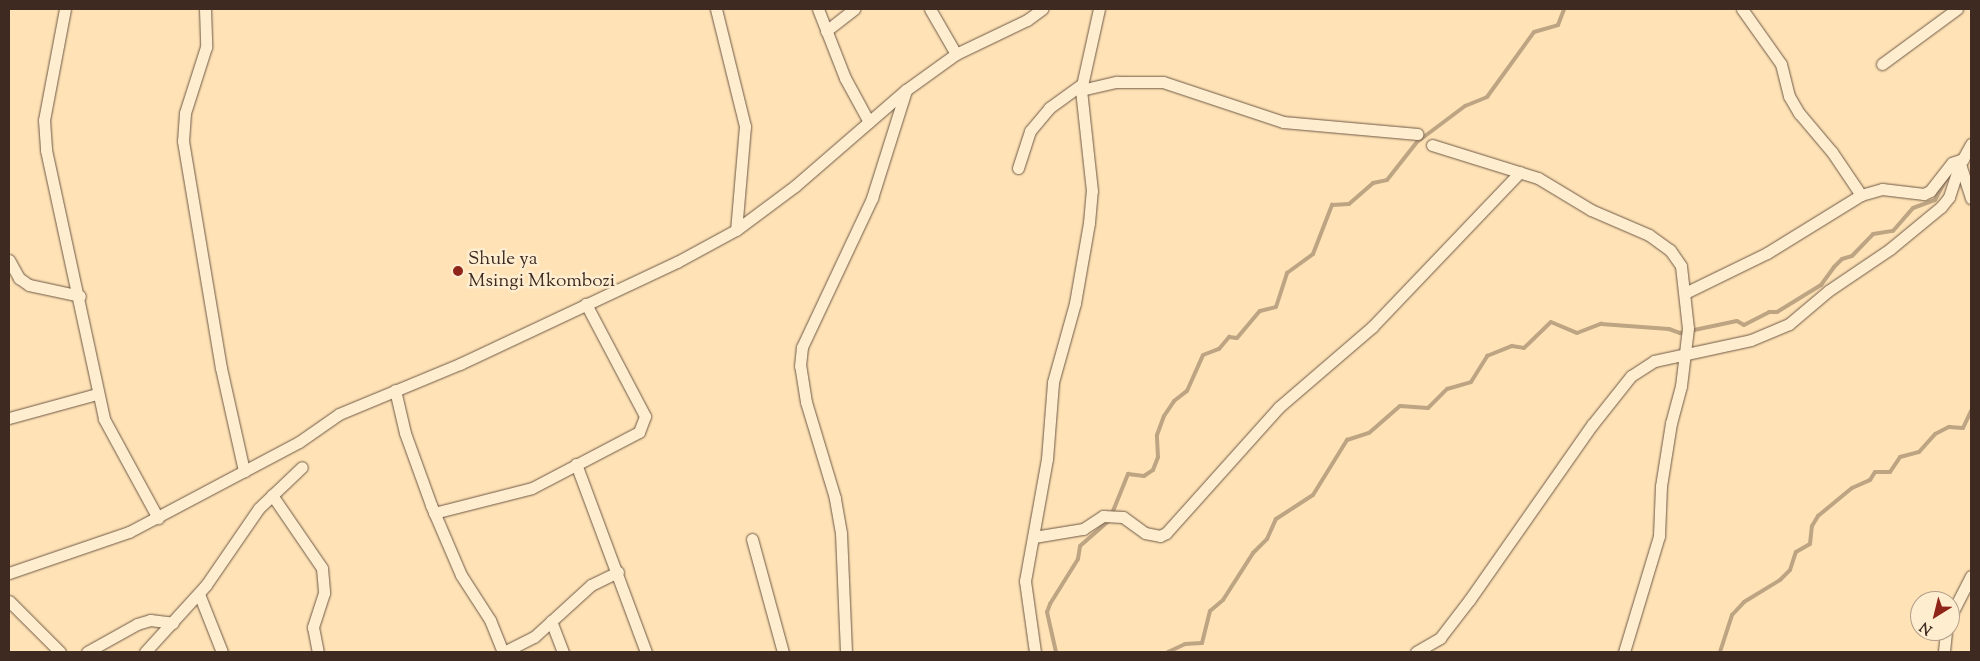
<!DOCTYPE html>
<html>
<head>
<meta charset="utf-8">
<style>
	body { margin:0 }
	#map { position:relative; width:1980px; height:661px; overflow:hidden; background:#ffe3b6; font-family:"Sorts Mill Goudy",serif }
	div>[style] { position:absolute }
	.stream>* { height:4px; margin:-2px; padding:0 2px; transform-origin:2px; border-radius:2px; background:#bda483 }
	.roads { filter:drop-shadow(0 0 1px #6e5846) drop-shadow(0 0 1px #6e5846) }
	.minor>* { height:11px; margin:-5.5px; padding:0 5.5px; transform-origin:5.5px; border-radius:5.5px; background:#ffedd0 }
	.dots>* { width:14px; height:14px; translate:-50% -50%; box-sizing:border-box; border:2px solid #ffedd0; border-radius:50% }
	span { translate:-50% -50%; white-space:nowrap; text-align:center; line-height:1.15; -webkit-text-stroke:5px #ffedd0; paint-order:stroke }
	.poi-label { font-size:19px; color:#3e2a20 }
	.left { translate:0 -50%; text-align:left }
	.frame { position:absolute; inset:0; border:10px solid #3e2a20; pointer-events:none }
	.north { position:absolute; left:1910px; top:591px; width:50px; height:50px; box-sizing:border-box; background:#ffedd0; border:1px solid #b29f8a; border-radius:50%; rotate:216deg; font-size:14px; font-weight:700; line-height:20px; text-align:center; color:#3e2a20 }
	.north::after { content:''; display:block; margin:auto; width:18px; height:22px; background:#8f2418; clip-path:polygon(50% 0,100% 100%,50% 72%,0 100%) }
</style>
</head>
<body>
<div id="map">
	<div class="stream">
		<i style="left:1056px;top:652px;width:41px;rotate:-102.7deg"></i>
		<i style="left:1047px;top:612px;width:9px;rotate:-69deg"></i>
		<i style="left:1050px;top:604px;width:53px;rotate:-58.1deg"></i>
		<i style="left:1078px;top:559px;width:13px;rotate:-81deg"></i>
		<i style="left:1080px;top:546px;width:38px;rotate:-41deg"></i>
		<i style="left:1109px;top:521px;width:51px;rotate:-68deg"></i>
		<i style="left:1128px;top:474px;width:16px;rotate:7deg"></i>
		<i style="left:1144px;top:476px;width:11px;rotate:-34deg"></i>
		<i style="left:1153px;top:470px;width:14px;rotate:-69deg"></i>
		<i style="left:1158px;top:457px;width:22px;rotate:-93deg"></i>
		<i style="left:1157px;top:435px;width:20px;rotate:-70deg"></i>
		<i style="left:1164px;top:416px;width:18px;rotate:-56deg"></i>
		<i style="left:1174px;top:401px;width:16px;rotate:-38deg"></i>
		<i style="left:1187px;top:391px;width:39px;rotate:-66deg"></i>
		<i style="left:1203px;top:355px;width:17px;rotate:-21deg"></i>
		<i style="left:1219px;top:349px;width:16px;rotate:-50deg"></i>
		<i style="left:1229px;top:337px;width:8px;rotate:7deg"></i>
		<i style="left:1237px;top:338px;width:35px;rotate:-50deg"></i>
		<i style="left:1260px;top:311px;width:16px;rotate:-14deg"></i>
		<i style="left:1276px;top:307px;width:36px;rotate:-72deg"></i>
		<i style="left:1287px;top:273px;width:32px;rotate:-36deg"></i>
		<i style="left:1313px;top:254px;width:53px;rotate:-68.8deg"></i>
		<i style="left:1332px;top:205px;width:17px;rotate:-3deg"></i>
		<i style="left:1349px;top:204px;width:32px;rotate:-41deg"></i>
		<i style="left:1373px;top:183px;width:14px;rotate:-12deg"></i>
		<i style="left:1387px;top:180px;width:48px;rotate:-51.7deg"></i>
		<i style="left:1417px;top:142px;width:60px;rotate:-36.9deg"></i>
		<i style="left:1465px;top:106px;width:24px;rotate:-22deg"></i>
		<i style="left:1487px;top:97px;width:80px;rotate:-54.1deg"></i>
		<i style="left:1534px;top:32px;width:25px;rotate:-16deg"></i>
		<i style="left:1558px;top:25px;width:17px;rotate:-69deg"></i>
		<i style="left:1168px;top:652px;width:19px;rotate:-25deg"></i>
		<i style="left:1185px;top:644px;width:17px;rotate:-3deg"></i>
		<i style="left:1202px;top:643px;width:33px;rotate:-76deg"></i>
		<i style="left:1210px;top:611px;width:17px;rotate:-40deg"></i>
		<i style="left:1223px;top:600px;width:56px;rotate:-57.4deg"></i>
		<i style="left:1253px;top:553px;width:20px;rotate:-45deg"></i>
		<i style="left:1267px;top:539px;width:22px;rotate:-66deg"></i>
		<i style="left:1276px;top:519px;width:44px;rotate:-33deg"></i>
		<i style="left:1313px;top:495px;width:65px;rotate:-58.3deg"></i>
		<i style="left:1347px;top:440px;width:23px;rotate:-18deg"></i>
		<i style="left:1369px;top:433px;width:41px;rotate:-41.1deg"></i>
		<i style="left:1400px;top:406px;width:28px;rotate:4deg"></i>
		<i style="left:1428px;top:408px;width:27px;rotate:-45deg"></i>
		<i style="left:1447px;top:389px;width:25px;rotate:-16deg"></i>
		<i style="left:1471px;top:382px;width:31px;rotate:-58deg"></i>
		<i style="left:1487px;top:356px;width:27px;rotate:-22deg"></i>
		<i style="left:1512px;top:346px;width:12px;rotate:9deg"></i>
		<i style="left:1524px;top:348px;width:37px;rotate:-44deg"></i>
		<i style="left:1551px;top:322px;width:28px;rotate:23deg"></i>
		<i style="left:1577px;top:333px;width:26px;rotate:-21deg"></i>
		<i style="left:1601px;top:324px;width:68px;rotate:4.2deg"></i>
		<i style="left:1669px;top:329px;width:12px;rotate:20deg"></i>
		<i style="left:1680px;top:333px;width:58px;rotate:-11.9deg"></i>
		<i style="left:1737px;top:321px;width:8px;rotate:30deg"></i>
		<i style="left:1744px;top:325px;width:28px;rotate:-27deg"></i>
		<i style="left:1769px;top:312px;width:8px"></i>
		<i style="left:1777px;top:312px;width:52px;rotate:-31.5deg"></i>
		<i style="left:1821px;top:285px;width:22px;rotate:-54deg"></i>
		<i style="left:1834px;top:267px;width:11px;rotate:-45deg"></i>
		<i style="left:1842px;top:259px;width:10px;rotate:-17deg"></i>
		<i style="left:1852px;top:256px;width:30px;rotate:-46deg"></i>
		<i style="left:1873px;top:234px;width:20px;rotate:-9deg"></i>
		<i style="left:1893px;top:231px;width:30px;rotate:-49deg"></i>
		<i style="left:1913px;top:208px;width:23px;rotate:-20deg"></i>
		<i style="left:1935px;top:200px;width:26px;rotate:-62deg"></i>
		<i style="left:1720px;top:652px;width:39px;rotate:-72deg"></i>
		<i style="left:1732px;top:615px;width:18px;rotate:-47deg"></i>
		<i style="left:1744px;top:602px;width:42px;rotate:-31.4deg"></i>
		<i style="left:1780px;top:580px;width:14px;rotate:-45deg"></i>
		<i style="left:1790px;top:570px;width:19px;rotate:-72deg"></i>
		<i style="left:1796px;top:552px;width:16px;rotate:-30deg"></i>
		<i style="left:1810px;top:544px;width:18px;rotate:-84deg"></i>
		<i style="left:1812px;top:526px;width:12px;rotate:-59deg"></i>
		<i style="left:1818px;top:516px;width:44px;rotate:-39.5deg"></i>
		<i style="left:1852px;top:488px;width:20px;rotate:-24deg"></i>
		<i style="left:1870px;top:480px;width:9px;rotate:-58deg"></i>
		<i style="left:1875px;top:472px;width:15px"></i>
		<i style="left:1890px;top:472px;width:18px;rotate:-56deg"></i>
		<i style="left:1900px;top:457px;width:20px;rotate:-15deg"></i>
		<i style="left:1919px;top:452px;width:24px;rotate:-48deg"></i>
		<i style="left:1935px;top:434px;width:16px;rotate:-27deg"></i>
		<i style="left:1949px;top:427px;width:14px;rotate:4deg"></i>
		<i style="left:1963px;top:428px;width:19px;rotate:-65deg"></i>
	</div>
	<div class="roads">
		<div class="minor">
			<i style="left:65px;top:9px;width:113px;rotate:100.7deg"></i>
			<i style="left:44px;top:120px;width:30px;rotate:86deg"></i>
			<i style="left:46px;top:150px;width:275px;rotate:77.8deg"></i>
			<i style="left:104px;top:419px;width:113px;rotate:61.4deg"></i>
			<i style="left:205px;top:9px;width:38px;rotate:88deg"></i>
			<i style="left:206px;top:47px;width:69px;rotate:107.7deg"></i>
			<i style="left:185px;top:113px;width:28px;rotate:94deg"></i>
			<i style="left:183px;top:141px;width:230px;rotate:80.5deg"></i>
			<i style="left:221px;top:368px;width:106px;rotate:77.4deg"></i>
			<i style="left:716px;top:9px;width:121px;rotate:76.1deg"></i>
			<i style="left:745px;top:126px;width:104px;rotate:94.9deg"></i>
			<i style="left:818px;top:9px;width:74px;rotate:68.6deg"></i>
			<i style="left:845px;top:78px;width:50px;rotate:61.4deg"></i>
			<i style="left:930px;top:9px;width:52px;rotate:60deg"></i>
			<i style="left:1742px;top:9px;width:67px;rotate:54.7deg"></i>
			<i style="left:1781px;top:64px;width:33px;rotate:76deg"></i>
			<i style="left:1789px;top:96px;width:20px;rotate:60deg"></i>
			<i style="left:1799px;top:113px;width:51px;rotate:49.8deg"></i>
			<i style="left:1832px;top:152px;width:52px;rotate:56deg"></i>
			<i style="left:826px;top:31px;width:36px;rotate:-38deg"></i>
			<i style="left:1882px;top:64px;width:93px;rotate:-36.3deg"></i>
			<i style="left:1081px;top:90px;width:37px;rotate:-13deg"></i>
			<i style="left:1117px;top:82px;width:46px"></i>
			<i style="left:1163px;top:82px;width:126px;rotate:18.4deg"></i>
			<i style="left:1283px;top:122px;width:135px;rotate:5.1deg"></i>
			<i style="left:1432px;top:145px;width:111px;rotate:17.3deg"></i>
			<i style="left:1538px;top:178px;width:62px;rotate:31.1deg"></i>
			<i style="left:1591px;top:210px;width:63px;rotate:23.3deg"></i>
			<i style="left:1649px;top:235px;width:26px;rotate:36deg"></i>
			<i style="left:1670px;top:250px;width:19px;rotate:55deg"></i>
			<i style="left:1681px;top:266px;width:62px;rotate:83.6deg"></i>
			<i style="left:1688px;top:328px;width:58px;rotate:96.9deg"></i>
			<i style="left:1681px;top:386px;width:38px;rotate:105deg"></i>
			<i style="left:1671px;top:423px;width:64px;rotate:99deg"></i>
			<i style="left:1661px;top:486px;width:50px;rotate:92.3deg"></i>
			<i style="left:1659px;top:536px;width:121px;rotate:106.8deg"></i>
			<i style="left:1960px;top:164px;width:36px;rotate:72deg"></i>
			<i style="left:1018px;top:168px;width:39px;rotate:-72deg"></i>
			<i style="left:1030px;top:131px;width:30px;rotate:-50deg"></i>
			<i style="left:1049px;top:108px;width:39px;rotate:-36deg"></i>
			<i style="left:9px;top:260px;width:21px;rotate:61deg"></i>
			<i style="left:19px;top:278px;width:12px;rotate:35deg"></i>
			<i style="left:29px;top:285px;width:52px;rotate:12.2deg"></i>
			<i style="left:1685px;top:293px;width:91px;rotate:-26deg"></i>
			<i style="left:1767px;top:253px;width:110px;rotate:-31.7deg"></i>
			<i style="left:1861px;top:195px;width:22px;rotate:-16deg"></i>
			<i style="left:1882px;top:189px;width:42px;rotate:6.8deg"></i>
			<i style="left:1924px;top:194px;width:7px;rotate:-27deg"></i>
			<i style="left:1930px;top:191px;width:36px;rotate:-52deg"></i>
			<i style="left:1952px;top:163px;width:12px;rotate:-20deg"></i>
			<i style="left:395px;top:390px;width:44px;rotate:76.9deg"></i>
			<i style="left:405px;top:433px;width:77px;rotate:70.1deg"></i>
			<i style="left:431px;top:505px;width:76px;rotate:66.8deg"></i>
			<i style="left:461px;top:575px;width:54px;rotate:57.2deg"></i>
			<i style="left:490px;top:620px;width:35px;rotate:68deg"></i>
			<i style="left:9px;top:418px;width:91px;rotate:-15.3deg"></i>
			<i style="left:576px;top:464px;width:201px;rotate:69.6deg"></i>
			<i style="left:272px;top:495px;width:88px;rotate:55.6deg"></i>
			<i style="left:322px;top:568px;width:25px;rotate:85deg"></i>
			<i style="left:324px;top:593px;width:36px;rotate:108deg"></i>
			<i style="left:313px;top:627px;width:25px;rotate:79deg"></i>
			<i style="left:434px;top:513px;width:101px;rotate:-14.3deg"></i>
			<i style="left:532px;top:488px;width:121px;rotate:-27.6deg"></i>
			<i style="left:639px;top:432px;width:17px;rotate:-69deg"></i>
			<i style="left:645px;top:416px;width:127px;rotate:-117.8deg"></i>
			<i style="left:1034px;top:537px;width:50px;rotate:-9.3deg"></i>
			<i style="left:1083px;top:529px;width:24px;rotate:-33deg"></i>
			<i style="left:1103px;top:516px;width:20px;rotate:3deg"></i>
			<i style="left:1123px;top:517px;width:27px;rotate:36deg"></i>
			<i style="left:1145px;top:533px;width:15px;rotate:11deg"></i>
			<i style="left:1160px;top:536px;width:7px;rotate:-27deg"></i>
			<i style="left:1166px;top:533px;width:169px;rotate:-48.1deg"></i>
			<i style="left:1279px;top:407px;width:123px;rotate:-40.7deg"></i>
			<i style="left:1372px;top:327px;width:214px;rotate:-46.3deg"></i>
			<i style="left:752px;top:539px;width:117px;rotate:74.7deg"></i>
			<i style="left:9px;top:573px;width:127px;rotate:-18.9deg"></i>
			<i style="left:129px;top:532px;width:192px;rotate:-27.9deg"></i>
			<i style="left:299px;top:442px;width:49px;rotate:-35deg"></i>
			<i style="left:339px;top:414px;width:131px;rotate:-22.5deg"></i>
			<i style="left:460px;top:364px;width:240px;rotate:-25.2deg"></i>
			<i style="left:677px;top:262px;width:67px;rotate:-28.5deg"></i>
			<i style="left:736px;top:230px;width:74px;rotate:-36.7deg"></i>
			<i style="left:795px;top:186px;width:147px;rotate:-40.9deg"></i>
			<i style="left:906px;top:90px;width:62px;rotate:-35.8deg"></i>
			<i style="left:956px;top:54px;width:79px;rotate:-25.6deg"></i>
			<i style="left:1027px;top:20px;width:19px;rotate:-36deg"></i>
			<i style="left:199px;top:594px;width:62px;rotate:68.4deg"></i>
			<i style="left:9px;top:601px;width:72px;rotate:45deg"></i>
			<i style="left:1950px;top:617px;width:46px;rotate:-62.9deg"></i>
			<i style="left:551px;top:621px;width:33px;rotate:69deg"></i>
			<i style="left:1944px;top:651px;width:20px;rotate:-84deg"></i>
			<i style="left:87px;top:652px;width:57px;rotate:-29.2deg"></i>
			<i style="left:137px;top:624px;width:14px;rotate:-17deg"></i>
			<i style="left:150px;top:620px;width:23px;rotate:7deg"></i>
			<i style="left:145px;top:652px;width:91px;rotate:-47.7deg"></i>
			<i style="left:206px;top:585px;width:93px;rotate:-55.5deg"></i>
			<i style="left:259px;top:508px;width:59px;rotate:-43.6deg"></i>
			<i style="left:504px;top:652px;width:34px;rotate:-27deg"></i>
			<i style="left:534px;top:637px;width:77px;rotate:-42.4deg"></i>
			<i style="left:591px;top:585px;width:30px;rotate:-26deg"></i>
			<i style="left:846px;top:652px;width:119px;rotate:-92.4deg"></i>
			<i style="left:841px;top:533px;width:36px;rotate:-100deg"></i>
			<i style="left:835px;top:498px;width:100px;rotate:-106.8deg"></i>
			<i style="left:806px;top:402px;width:36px;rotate:-99deg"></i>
			<i style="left:800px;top:366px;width:19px;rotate:-84deg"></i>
			<i style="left:802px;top:347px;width:165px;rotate:-64.8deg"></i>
			<i style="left:872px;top:198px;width:113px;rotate:-72.5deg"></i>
			<i style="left:1035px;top:652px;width:72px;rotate:-98deg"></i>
			<i style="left:1025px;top:581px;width:124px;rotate:-79.8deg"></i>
			<i style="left:1047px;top:459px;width:77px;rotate:-85.5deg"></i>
			<i style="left:1053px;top:382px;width:82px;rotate:-74.4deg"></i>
			<i style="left:1075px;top:303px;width:81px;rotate:-80.1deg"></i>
			<i style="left:1089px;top:223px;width:32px;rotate:-85deg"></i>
			<i style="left:1092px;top:191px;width:102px;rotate:-96.2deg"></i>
			<i style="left:1081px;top:90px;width:83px;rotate:-77.5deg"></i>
			<i style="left:1416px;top:652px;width:28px;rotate:-30deg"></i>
			<i style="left:1440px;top:638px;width:49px;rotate:-52.4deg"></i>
			<i style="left:1470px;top:599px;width:213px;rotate:-55deg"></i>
			<i style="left:1592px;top:425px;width:63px;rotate:-51.5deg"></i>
			<i style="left:1631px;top:376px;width:27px;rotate:-33deg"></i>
			<i style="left:1654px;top:361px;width:99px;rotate:-12.2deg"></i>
			<i style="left:1751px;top:340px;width:41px;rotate:-22.8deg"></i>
			<i style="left:1789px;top:324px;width:51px;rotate:-40.2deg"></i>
			<i style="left:1828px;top:291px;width:75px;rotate:-34.1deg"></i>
			<i style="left:1890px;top:249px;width:66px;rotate:-39.5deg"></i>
			<i style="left:1941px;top:207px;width:13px;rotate:-51deg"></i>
			<i style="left:1949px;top:197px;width:35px;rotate:-72deg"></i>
			<i style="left:1960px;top:164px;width:23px;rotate:-61deg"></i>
		</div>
	</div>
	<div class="dots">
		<i style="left:458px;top:271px;background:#8f2418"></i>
	</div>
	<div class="poi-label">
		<span class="left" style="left:468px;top:271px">Shule ya<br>Msingi Mkombozi</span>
	</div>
	<div class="frame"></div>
	<div class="north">N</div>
</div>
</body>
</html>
